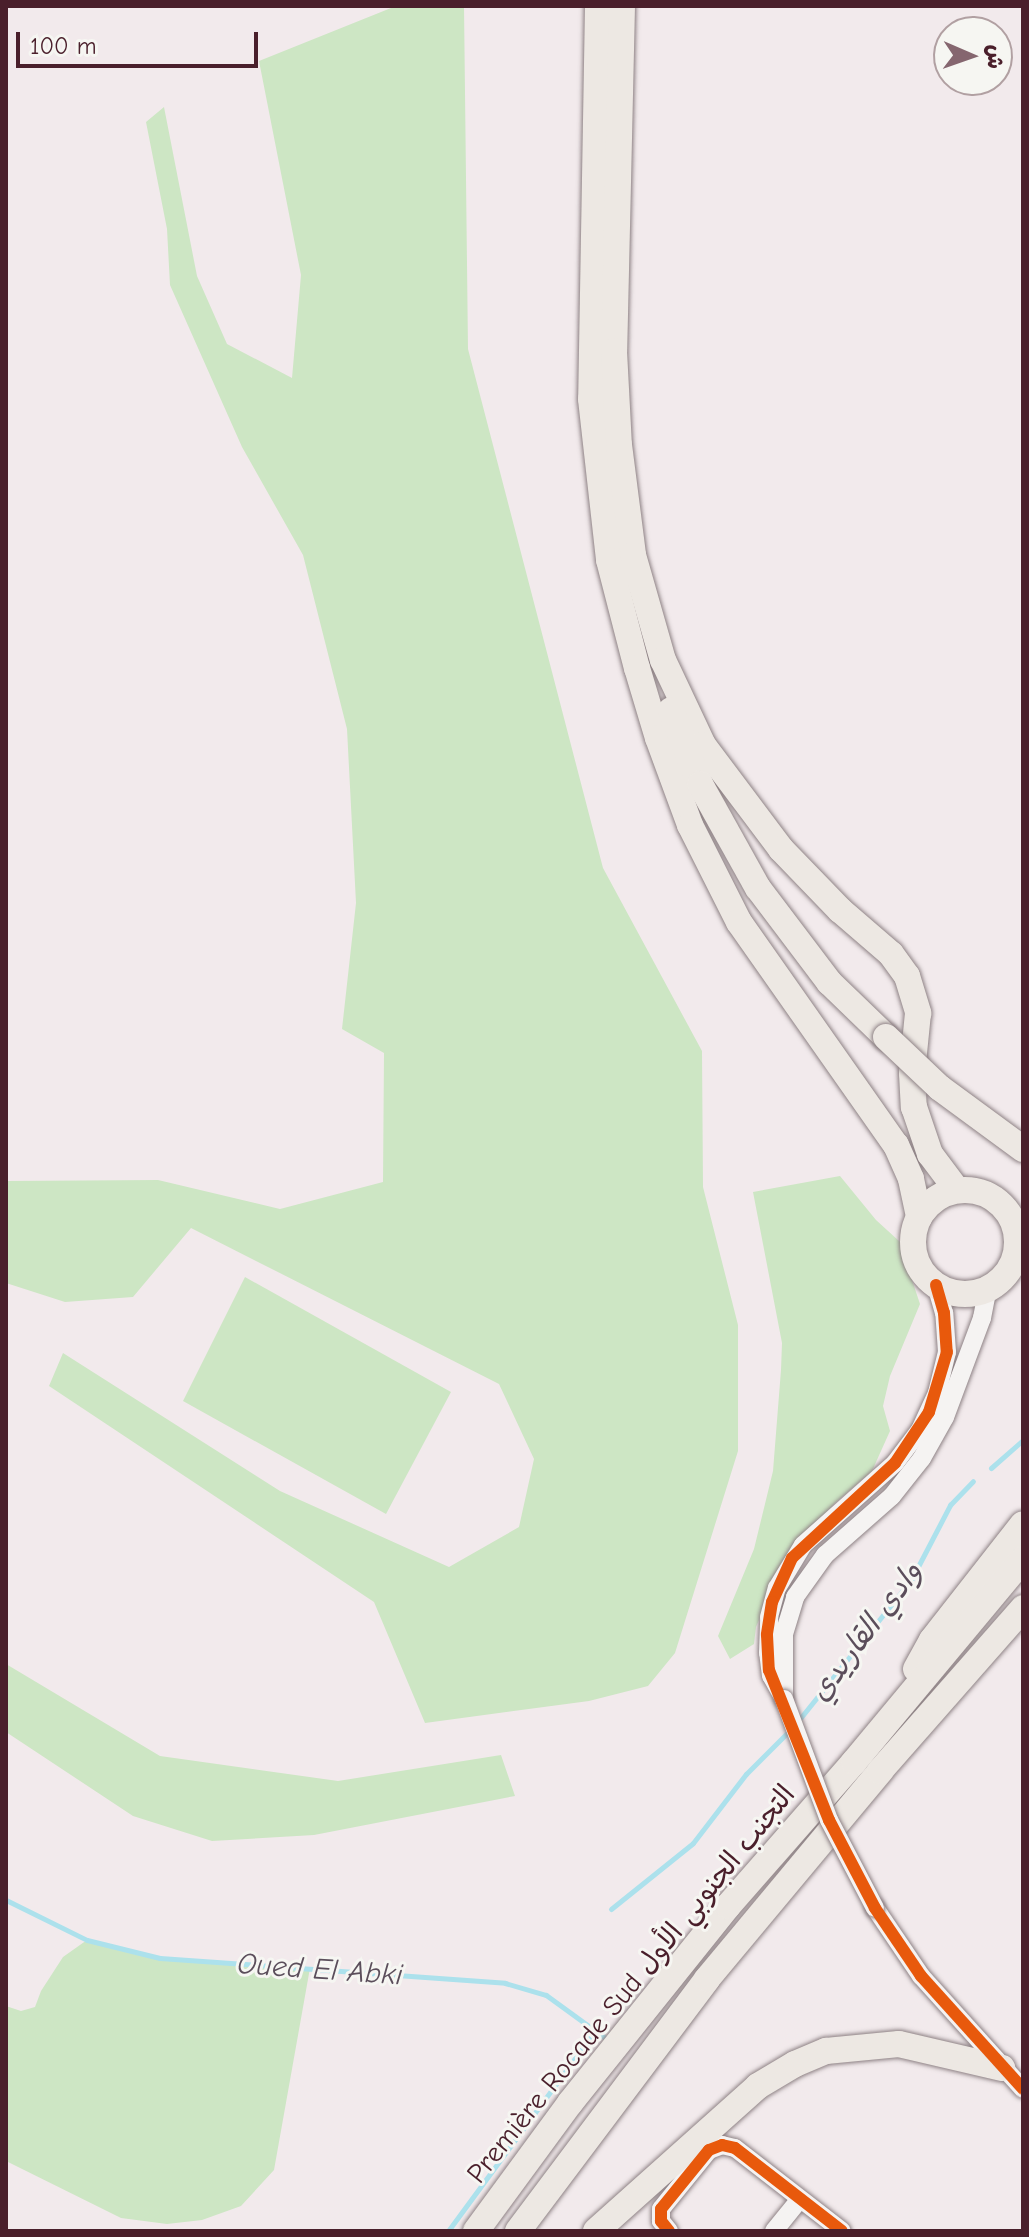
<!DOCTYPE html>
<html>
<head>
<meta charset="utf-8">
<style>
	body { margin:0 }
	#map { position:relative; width:1029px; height:2237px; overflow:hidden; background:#f2eaec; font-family:"Comic Neue","Playpen Sans Arabic",sans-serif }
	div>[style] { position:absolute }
	.green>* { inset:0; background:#cde6c4 }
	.stream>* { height:5px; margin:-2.5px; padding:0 2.5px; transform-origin:2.5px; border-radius:2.5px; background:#ace1ec }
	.roads { filter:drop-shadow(0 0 2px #8e8285) drop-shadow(0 0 2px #8e8285) }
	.minor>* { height:18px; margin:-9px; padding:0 9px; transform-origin:9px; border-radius:9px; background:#f5f3f2 }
	.highway>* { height:26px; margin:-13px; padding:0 13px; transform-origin:13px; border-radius:13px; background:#ede8e3 }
	.highway>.ring { margin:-13px; padding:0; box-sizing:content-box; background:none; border:26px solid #ede8e3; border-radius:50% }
	.bridges { filter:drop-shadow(0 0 2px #8e8285) drop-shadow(0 0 2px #8e8285) }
	.minor-bridge>* { height:18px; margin:-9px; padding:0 9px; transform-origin:9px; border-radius:9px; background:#f5f3f2 }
	.highway-bridge>* { height:26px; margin:-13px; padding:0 13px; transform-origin:13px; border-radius:13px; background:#ede8e3 }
	.cycleway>* { height:12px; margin:-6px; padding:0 6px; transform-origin:6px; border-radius:6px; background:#e8590c }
	span { translate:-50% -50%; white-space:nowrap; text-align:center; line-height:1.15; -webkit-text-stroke:6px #f6f6f2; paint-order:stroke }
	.street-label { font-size:28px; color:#4a1f2b }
	.water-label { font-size:30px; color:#5b4e5b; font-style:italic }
	.frame { position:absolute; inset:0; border:8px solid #4a1f2b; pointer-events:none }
	.north { position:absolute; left:933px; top:16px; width:80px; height:80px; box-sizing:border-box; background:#f6f6f2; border:2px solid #b1a0a2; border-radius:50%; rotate:92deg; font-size:22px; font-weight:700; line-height:32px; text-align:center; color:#4a1f2b }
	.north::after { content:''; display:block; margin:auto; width:28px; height:36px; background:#85666f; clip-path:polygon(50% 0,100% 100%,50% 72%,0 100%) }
	.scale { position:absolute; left:16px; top:32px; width:242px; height:36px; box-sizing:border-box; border:4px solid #4a1f2b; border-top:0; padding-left:10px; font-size:24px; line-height:28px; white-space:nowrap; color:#4a1f2b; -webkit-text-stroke:6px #f6f6f2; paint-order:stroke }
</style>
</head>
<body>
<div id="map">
	<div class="green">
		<i style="clip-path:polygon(396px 6px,464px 6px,468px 349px,603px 868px,702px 1051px,703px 1187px,738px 1325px,738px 1451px,675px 1653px,648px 1686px,589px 1701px,425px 1723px,374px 1602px,49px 1386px,63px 1353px,280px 1491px,449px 1567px,519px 1527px,534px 1459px,499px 1384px,191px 1228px,133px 1297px,65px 1302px,6px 1283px,6px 1181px,158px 1180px,280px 1209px,383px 1182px,384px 1053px,342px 1029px,356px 903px,347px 729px,303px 555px,242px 447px,170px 285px,167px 229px,146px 122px,164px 107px,197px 276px,227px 344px,292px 378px,301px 275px,259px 61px)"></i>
		<i style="clip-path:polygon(840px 1176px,876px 1220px,910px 1251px,910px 1274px,920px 1304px,890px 1376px,883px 1406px,890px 1431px,872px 1471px,835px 1503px,798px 1544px,776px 1581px,756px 1627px,754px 1644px,730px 1659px,718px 1636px,754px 1549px,773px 1471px,781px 1370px,782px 1343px,753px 1192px)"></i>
		<i style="clip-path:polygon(245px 1277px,451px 1392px,386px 1514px,183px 1401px)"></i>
		<i style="clip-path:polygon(6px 1664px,160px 1756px,338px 1781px,501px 1755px,515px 1796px,314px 1835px,212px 1841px,133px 1816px,6px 1732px)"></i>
		<i style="clip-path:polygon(87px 1940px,160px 1958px,310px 1968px,274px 2170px,241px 2206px,202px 2220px,167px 2224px,121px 2218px,6px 2161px,6px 2006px,21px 2011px,35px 2007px,41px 1991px,63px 1957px)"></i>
	</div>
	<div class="stream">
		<i style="left:991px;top:1468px;width:43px;rotate:-41.2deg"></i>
		<i style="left:798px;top:1721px;width:181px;rotate:-51.3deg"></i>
		<i style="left:911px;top:1580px;width:85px;rotate:-62.5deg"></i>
		<i style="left:950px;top:1505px;width:33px;rotate:-46deg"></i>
		<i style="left:6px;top:1900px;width:90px;rotate:26.3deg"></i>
		<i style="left:87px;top:1940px;width:75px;rotate:13.9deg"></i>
		<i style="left:160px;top:1958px;width:346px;rotate:4.1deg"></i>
		<i style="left:505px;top:1983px;width:43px;rotate:16.3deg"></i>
		<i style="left:546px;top:1995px;width:77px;rotate:36deg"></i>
		<i style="left:611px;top:1909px;width:105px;rotate:-38.8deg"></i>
		<i style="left:693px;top:1843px;width:87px;rotate:-52.5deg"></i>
		<i style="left:746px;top:1774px;width:64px;rotate:-45deg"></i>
		<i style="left:448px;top:2231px;width:248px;rotate:-53.7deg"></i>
	</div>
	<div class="roads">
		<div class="minor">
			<i style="left:784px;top:1696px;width:62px;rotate:-90deg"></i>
			<i style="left:784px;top:1634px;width:39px;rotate:-73deg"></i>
			<i style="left:795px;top:1597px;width:52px;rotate:-54.5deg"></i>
			<i style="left:825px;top:1555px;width:89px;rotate:-41.4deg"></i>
			<i style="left:892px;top:1496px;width:48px;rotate:-51.7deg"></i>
			<i style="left:922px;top:1458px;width:47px;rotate:-60.7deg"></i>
			<i style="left:945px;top:1417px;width:106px;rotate:-69.5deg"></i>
			<i style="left:982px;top:1318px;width:31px;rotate:-79deg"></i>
			<i style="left:784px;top:1699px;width:26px;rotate:-119deg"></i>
			<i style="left:771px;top:1676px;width:23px;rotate:-97deg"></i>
			<i style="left:768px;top:1653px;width:36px;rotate:-88deg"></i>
			<i style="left:769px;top:1617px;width:30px;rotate:-75deg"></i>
			<i style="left:777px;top:1588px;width:50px;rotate:-58.8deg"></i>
			<i style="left:803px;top:1545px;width:123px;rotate:-41.7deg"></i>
			<i style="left:895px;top:1463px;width:41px;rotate:-52.9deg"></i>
			<i style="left:920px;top:1430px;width:41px;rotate:-65.3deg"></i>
			<i style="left:937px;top:1393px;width:42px;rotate:-76.3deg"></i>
			<i style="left:947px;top:1352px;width:39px;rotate:-94deg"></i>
			<i style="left:944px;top:1313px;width:29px;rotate:-106deg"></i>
			<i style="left:875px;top:1908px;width:82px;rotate:55.9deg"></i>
			<i style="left:921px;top:1976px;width:152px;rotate:47.9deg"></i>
			<i style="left:669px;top:2231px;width:13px;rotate:-129deg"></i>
			<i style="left:661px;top:2221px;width:12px;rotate:-90deg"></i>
			<i style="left:661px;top:2209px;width:76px;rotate:-50.9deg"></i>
			<i style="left:709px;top:2150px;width:14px;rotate:-21deg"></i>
			<i style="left:722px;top:2145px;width:13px;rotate:13deg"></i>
			<i style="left:735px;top:2148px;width:135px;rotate:37.8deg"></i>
			<i style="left:774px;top:2231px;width:41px;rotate:-50.9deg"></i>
		</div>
		<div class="highway">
			<i style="left:598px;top:6px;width:393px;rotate:91deg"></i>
			<i style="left:591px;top:399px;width:162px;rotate:83.6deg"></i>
			<i style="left:609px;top:560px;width:112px;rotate:75.5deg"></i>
			<i style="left:637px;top:668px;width:73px;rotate:73.3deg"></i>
			<i style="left:658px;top:738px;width:93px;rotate:69.8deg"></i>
			<i style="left:690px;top:825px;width:109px;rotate:63.2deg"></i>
			<i style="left:739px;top:922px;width:273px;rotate:54.9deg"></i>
			<i style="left:896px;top:1145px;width:37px;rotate:66deg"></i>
			<i style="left:911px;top:1179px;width:39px;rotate:78deg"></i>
			<i style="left:622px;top:6px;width:345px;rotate:91.3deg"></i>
			<i style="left:614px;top:351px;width:94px;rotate:87deg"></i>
			<i style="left:619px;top:445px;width:111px;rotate:82.7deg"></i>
			<i style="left:633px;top:555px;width:109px;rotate:74.1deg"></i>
			<i style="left:663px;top:660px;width:94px;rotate:64.8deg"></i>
			<i style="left:703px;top:745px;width:130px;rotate:53.1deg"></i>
			<i style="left:781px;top:849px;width:85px;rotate:46deg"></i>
			<i style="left:840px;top:910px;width:67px;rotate:40.8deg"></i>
			<i style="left:891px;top:954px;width:27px;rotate:54deg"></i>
			<i style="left:907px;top:976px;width:39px;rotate:73deg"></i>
			<i style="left:918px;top:1013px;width:60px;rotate:95.7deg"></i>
			<i style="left:912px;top:1073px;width:34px;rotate:87deg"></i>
			<i style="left:914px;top:1107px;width:50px;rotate:71.2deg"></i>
			<i style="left:930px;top:1154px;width:45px;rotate:53.1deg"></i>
			<i style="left:671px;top:710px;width:79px;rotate:68.6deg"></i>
			<i style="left:700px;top:784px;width:119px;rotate:60.9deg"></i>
			<i style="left:758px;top:888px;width:118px;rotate:52.9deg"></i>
			<i style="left:829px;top:982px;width:79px;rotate:44deg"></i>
			<i class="ring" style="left:913px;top:1190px;width:78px;height:78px"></i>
			<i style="left:916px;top:1669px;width:33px;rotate:-61deg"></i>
			<i style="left:932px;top:1640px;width:147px;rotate:-51.9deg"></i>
			<i style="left:476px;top:2231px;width:159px;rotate:-53.7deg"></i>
			<i style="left:570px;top:2103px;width:253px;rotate:-51.3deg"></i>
			<i style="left:728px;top:1906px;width:191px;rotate:-48.8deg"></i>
			<i style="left:854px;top:1762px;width:264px;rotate:-50.2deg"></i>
			<i style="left:518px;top:2231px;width:315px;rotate:-53.1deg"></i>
			<i style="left:707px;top:1979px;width:271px;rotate:-50.2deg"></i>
			<i style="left:880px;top:1771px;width:217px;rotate:-48.7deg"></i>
			<i style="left:596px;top:2231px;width:217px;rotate:-41.8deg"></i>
			<i style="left:758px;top:2086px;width:43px;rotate:-30.7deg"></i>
			<i style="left:795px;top:2064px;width:34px;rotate:-23deg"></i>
			<i style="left:826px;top:2051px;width:73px;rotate:-5.5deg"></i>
			<i style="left:899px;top:2044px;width:106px;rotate:13.1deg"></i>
		</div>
	</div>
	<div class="bridges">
		<div class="minor-bridge">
			<i style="left:784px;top:1699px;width:129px;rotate:69.6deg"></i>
			<i style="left:829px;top:1820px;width:99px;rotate:62.4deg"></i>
		</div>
		<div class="highway-bridge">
			<i style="left:886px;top:1037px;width:74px;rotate:43.4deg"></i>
			<i style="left:940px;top:1088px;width:103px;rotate:36.3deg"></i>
		</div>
	</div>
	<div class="cycleway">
		<i style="left:936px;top:1285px;width:29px;rotate:74deg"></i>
		<i style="left:944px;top:1313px;width:39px;rotate:86deg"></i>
		<i style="left:947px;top:1352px;width:63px;rotate:106.7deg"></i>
		<i style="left:929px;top:1412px;width:61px;rotate:123.7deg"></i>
		<i style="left:895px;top:1463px;width:140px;rotate:137.3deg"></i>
		<i style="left:792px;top:1558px;width:48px;rotate:114.4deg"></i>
		<i style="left:772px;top:1602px;width:33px;rotate:99deg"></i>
		<i style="left:767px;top:1635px;width:35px;rotate:87deg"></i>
		<i style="left:769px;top:1670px;width:162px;rotate:68.2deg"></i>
		<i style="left:829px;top:1820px;width:99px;rotate:62.4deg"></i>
		<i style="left:875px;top:1908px;width:82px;rotate:55.9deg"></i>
		<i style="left:921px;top:1976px;width:152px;rotate:47.9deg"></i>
		<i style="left:669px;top:2231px;width:13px;rotate:-129deg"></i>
		<i style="left:661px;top:2221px;width:12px;rotate:-90deg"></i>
		<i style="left:661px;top:2209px;width:76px;rotate:-50.9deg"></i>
		<i style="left:709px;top:2150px;width:14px;rotate:-21deg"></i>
		<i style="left:722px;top:2145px;width:13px;rotate:13deg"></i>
		<i style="left:735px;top:2148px;width:135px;rotate:37.8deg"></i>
	</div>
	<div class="street-label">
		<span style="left:631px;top:1984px;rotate:-51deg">Première Rocade Sud التجنب الجنوبي الأول</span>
	</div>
	<div class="water-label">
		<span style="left:866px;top:1632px;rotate:-53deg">وادي القاريدي</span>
		<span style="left:320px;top:1970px;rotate:4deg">Oued El Abki</span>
	</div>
	<div class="frame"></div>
	<div class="north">ش</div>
	<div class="scale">100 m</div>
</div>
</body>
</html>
